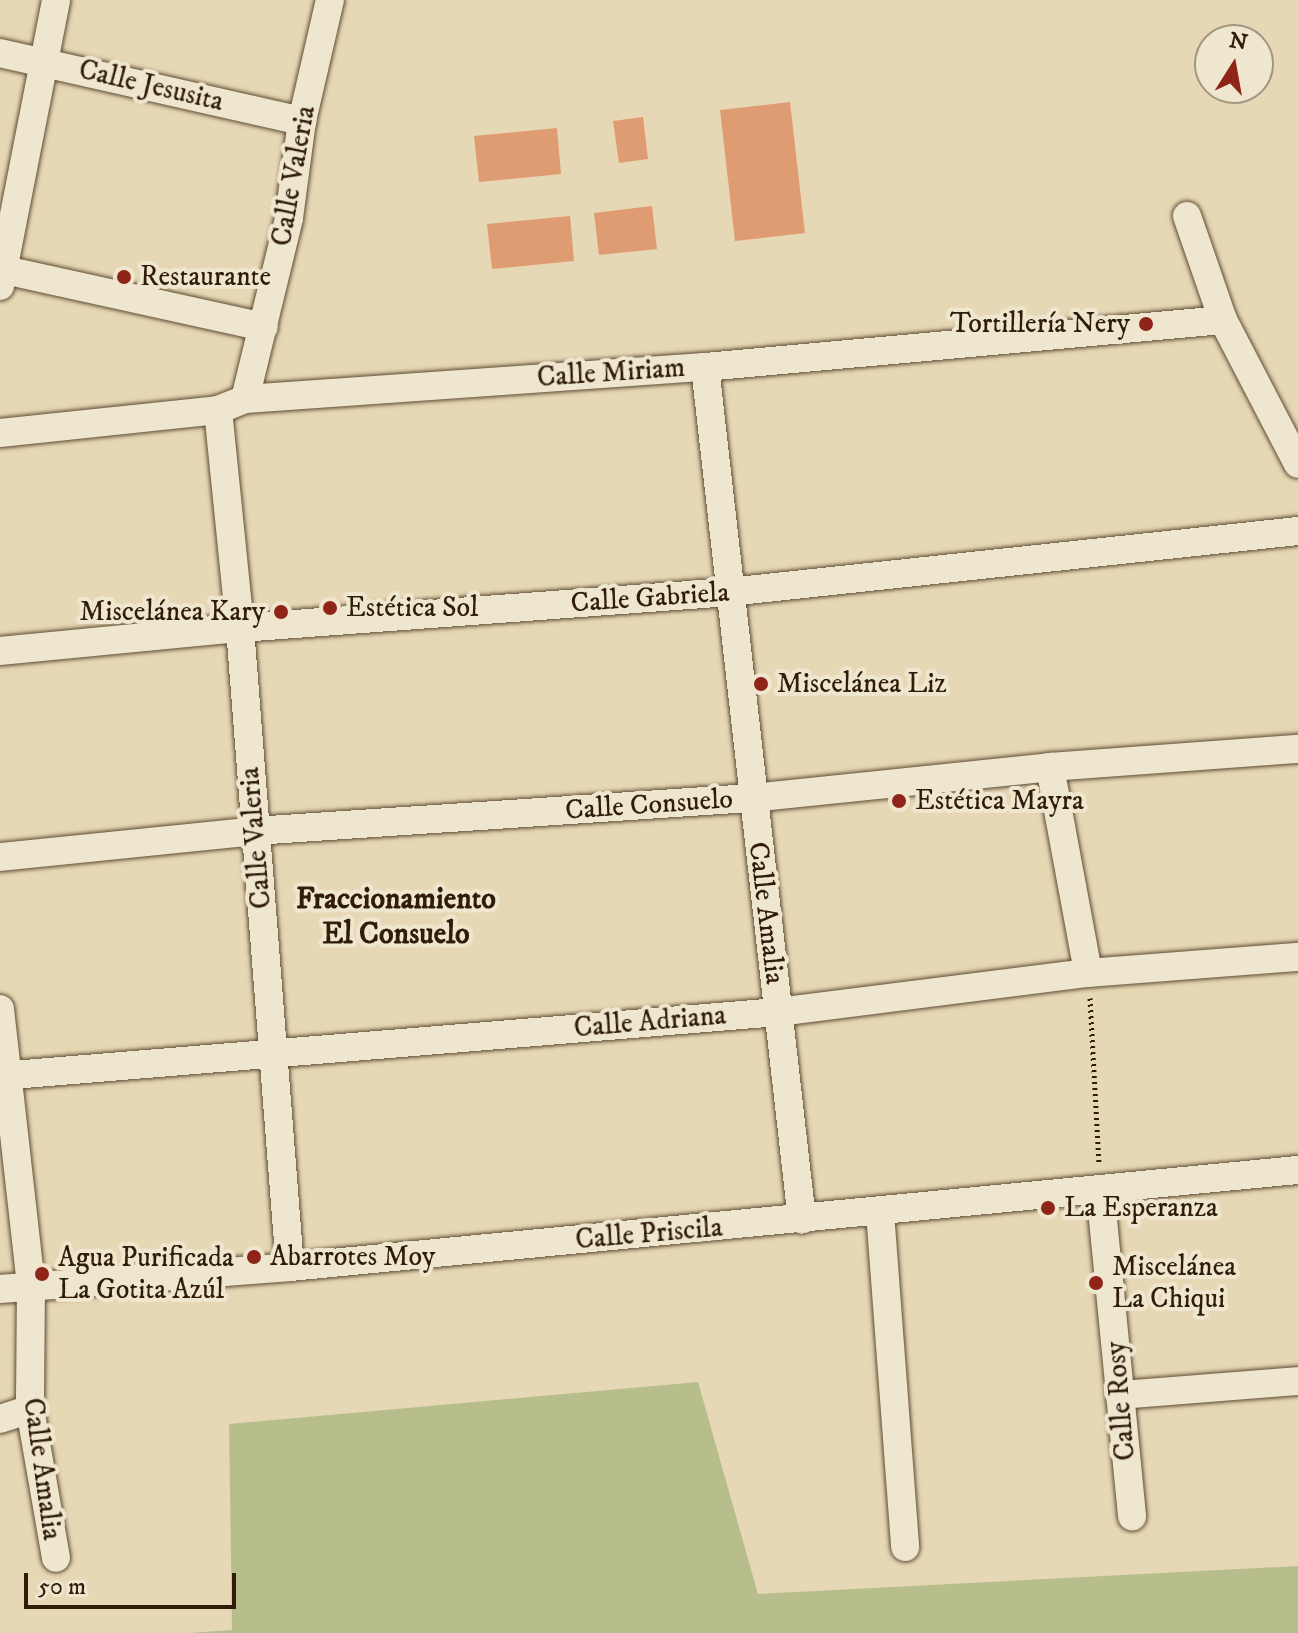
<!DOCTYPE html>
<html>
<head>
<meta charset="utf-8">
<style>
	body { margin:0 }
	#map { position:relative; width:1298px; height:1633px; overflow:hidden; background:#e7d8b5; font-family:"IM FELL DW Pica",serif }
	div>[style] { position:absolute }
	.green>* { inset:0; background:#b7be8c }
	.building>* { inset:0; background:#df9b72 }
	.path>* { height:5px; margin-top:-2.5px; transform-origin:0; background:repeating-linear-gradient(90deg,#301d08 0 2px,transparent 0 6px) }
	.roads { filter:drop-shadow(0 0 2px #5e4c33) drop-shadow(0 0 2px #5e4c33) }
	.street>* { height:28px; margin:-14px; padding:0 14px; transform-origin:14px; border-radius:14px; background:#efe6cf }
	.dots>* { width:22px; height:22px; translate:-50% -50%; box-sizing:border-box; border:4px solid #efe6cf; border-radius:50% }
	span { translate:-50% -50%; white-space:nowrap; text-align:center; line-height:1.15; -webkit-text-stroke:8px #efe6cf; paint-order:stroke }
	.street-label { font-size:28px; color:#301d08 }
	.poi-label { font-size:28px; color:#301d08 }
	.left { translate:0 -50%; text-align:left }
	.right { translate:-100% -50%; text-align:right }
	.neighbourhood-label { font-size:30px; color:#301d08; font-weight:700 }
	.north { position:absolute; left:1194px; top:24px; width:80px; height:80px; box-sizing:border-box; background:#efe6cf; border:2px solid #a3967f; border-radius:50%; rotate:11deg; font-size:22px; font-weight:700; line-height:32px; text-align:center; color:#301d08 }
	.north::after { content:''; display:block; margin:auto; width:28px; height:36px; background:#8f2418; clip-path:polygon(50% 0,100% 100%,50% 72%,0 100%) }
	.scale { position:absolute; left:24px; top:1573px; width:212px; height:36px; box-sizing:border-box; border:4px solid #301d08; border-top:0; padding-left:10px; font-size:24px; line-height:28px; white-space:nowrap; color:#301d08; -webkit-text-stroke:6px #efe6cf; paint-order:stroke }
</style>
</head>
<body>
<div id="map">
	<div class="green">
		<i style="clip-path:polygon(698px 1382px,758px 1594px,1298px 1566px,1298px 1633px,188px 1633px,232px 1630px,229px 1424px)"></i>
	</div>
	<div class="building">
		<i style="clip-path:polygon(790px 102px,805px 233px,735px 241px,720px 110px)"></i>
		<i style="clip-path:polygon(643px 117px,648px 159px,619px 163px,613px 121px)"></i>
		<i style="clip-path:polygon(557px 128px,561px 174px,479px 182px,474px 136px)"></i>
		<i style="clip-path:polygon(652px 206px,657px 249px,599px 255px,594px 213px)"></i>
		<i style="clip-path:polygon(570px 216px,574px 261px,492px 269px,487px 224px)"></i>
	</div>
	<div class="path">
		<i style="left:1090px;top:998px;width:166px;rotate:86.9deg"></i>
	</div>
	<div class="roads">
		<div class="street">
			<i style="left:0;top:53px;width:310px;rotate:12.7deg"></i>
			<i style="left:1187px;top:216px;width:110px;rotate:70.9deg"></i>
			<i style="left:1223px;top:320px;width:162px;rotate:62.5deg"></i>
			<i style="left:0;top:269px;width:270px;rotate:12.4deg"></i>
			<i style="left:0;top:286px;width:291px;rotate:-78.9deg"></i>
			<i style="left:705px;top:367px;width:858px;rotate:83.51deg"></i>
			<i style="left:245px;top:399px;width:186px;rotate:-76.3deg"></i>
			<i style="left:289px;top:218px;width:98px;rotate:-82.4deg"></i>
			<i style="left:302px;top:121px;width:124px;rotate:-77deg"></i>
			<i style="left:218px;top:410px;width:219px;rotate:84.2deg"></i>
			<i style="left:240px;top:628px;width:641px;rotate:85.53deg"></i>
			<i style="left:0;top:433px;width:219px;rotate:-6deg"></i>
			<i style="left:218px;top:410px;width:29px;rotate:-22deg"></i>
			<i style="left:245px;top:399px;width:461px;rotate:-4deg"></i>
			<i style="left:705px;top:367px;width:520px;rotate:-5.18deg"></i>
			<i style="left:0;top:651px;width:241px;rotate:-5.5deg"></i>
			<i style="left:240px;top:628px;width:490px;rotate:-4.2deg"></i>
			<i style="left:729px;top:592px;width:572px;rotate:-6.12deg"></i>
			<i style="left:1050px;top:767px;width:209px;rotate:79.5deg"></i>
			<i style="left:0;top:857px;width:255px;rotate:-5.8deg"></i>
			<i style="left:254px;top:831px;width:499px;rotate:-3.8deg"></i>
			<i style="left:752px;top:798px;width:300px;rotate:-5.9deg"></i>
			<i style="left:1050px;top:767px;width:249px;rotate:-4.2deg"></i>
			<i style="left:0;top:1009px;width:278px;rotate:83.6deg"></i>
			<i style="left:31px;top:1285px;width:124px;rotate:90.5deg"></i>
			<i style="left:30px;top:1409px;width:151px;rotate:80.1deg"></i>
			<i style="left:0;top:1076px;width:781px;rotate:-4.7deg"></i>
			<i style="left:778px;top:1012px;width:312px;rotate:-7.2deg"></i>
			<i style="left:1088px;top:973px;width:211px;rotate:-4.4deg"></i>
			<i style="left:1100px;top:1189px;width:329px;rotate:84.4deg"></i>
			<i style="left:880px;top:1212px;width:336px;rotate:85.7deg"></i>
			<i style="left:0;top:1289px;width:291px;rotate:-4.3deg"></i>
			<i style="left:290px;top:1267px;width:1013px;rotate:-5.5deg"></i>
			<i style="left:1120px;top:1395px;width:179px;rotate:-4.5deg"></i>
			<i style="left:0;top:1419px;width:32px;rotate:-18deg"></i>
		</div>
	</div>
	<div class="dots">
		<i style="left:124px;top:277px;background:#8f2418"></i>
		<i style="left:1146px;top:324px;background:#8f2418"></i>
		<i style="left:330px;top:608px;background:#8f2418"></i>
		<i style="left:281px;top:612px;background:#8f2418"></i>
		<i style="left:761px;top:684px;background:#8f2418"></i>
		<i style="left:899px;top:801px;background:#8f2418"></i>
		<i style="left:1048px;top:1208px;background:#8f2418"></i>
		<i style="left:254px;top:1257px;background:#8f2418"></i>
		<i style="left:42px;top:1274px;background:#8f2418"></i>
		<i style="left:1096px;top:1283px;background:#8f2418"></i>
	</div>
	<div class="street-label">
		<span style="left:151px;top:86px;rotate:13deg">Calle Jesusita</span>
		<span style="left:294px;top:176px;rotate:-80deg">Calle Valeria</span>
		<span style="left:611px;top:373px;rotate:-4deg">Calle Miriam</span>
		<span style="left:650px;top:598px;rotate:-4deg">Calle Gabriela</span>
		<span style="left:649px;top:805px;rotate:-4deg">Calle Consuelo</span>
		<span style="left:256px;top:838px;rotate:-95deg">Calle Valeria</span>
		<span style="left:766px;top:913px;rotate:83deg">Calle Amalia</span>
		<span style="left:650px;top:1022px;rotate:-5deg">Calle Adriana</span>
		<span style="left:649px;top:1234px;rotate:-5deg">Calle Priscila</span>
		<span style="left:1121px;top:1401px;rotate:-95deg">Calle Rosy</span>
		<span style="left:42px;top:1469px;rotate:82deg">Calle Amalia</span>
	</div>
	<div class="poi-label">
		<span class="left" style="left:140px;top:277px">Restaurante</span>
		<span class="right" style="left:1130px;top:324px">Tortillería Nery</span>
		<span class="left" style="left:346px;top:608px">Estética Sol</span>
		<span class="right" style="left:265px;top:612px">Miscelánea Kary</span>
		<span class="left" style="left:777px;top:684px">Miscelánea Liz</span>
		<span class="left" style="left:915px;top:801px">Estética Mayra</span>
		<span class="left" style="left:1064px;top:1208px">La Esperanza</span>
		<span class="left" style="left:270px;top:1257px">Abarrotes Moy</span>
		<span class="left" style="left:58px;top:1274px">Agua Purificada<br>La Gotita Azúl</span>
		<span class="left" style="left:1112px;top:1283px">Miscelánea<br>La Chiqui</span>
	</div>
	<div class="neighbourhood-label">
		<span style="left:396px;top:917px">Fraccionamiento<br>El Consuelo</span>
	</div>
	<div class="north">N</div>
	<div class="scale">50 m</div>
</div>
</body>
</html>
